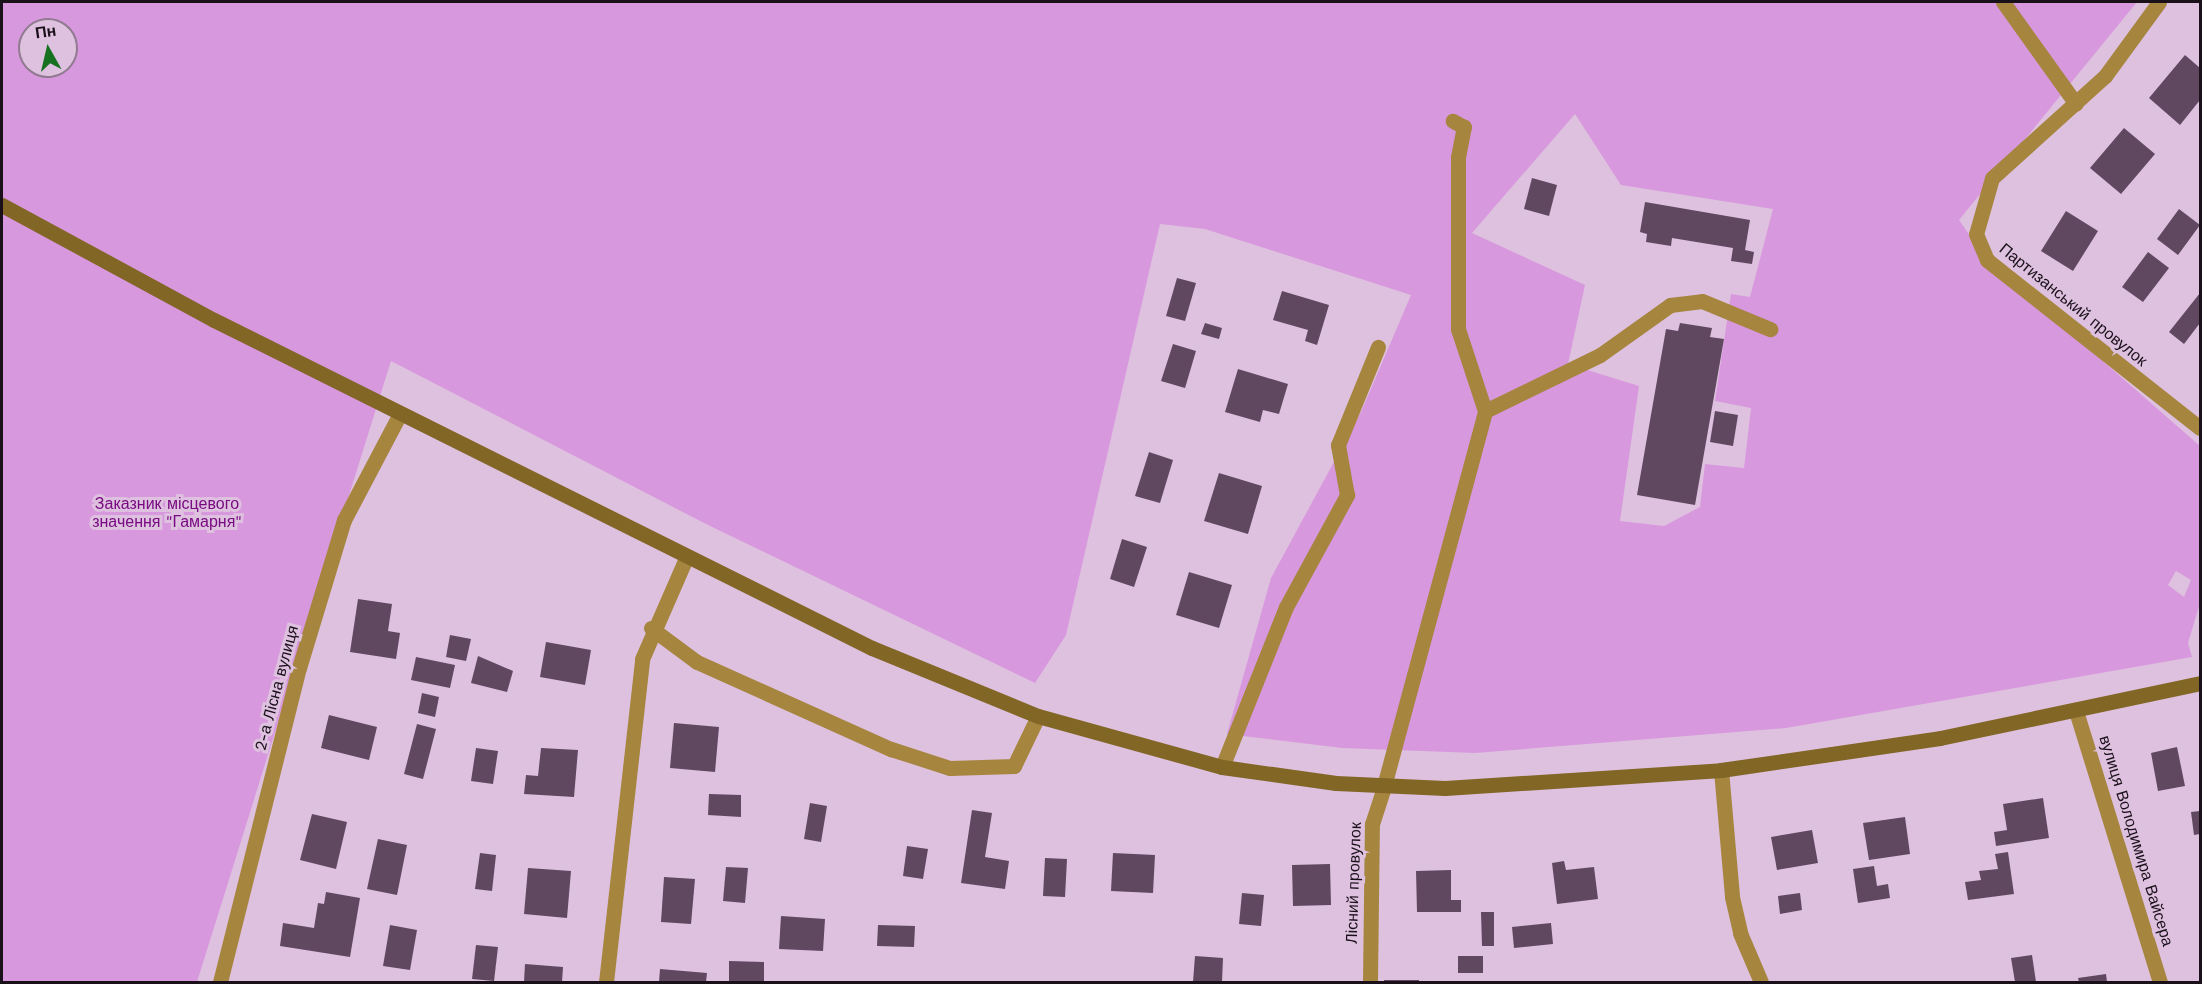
<!DOCTYPE html>
<html>
<head>
<meta charset="utf-8">
<style>
	body { margin:0 }
	#map { position:relative; width:2202px; height:984px; overflow:hidden; background:#dec1df; font-family:"Work Sans",sans-serif }
	div>[style] { position:absolute }
	.green>* { inset:0; background:#d898dd }
	.building>* { inset:0; background:#604861 }
	.lane>* { height:15px; margin:-7.5px; padding:0 7.5px; transform-origin:7.5px; border-radius:7.5px; background:#a6853e }
	.street>* { height:15px; margin:-7.5px; padding:0 7.5px; transform-origin:7.5px; border-radius:7.5px; background:#a6853e }
	.secondary>* { height:15px; margin:-7.5px; padding:0 7.5px; transform-origin:7.5px; border-radius:7.5px; background:#826626 }
	span { translate:-50% -50%; white-space:nowrap; text-align:center; line-height:1.15; -webkit-text-stroke:6px #dec1df; paint-order:stroke }
	.street-label { font-size:16px; color:#1a101a }
	.park-label { font-size:16px; color:#790b82 }
	.frame { position:absolute; inset:0; border:3px solid #1a101a; pointer-events:none }
	.north { position:absolute; left:18px; top:18px; width:60px; height:60px; box-sizing:border-box; background:#dec1df; border:2px solid #907a90; border-radius:50%; rotate:352deg; font-size:16px; font-weight:700; line-height:24px; text-align:center; color:#1a101a }
	.north::after { content:''; display:block; margin:auto; width:21px; height:27px; background:#167220; clip-path:polygon(50% 0,100% 100%,50% 72%,0 100%) }
</style>
</head>
<body>
<div id="map">
	<div class="green">
		<i style="clip-path:polygon(evenodd,2px 2px,2137px 2px,1959px 220px,1987px 260px,2200px 446px,2200px 603px,2188px 643px,2192px 657px,1786px 728px,1475px 753px,1342px 748px,1227px 734px,1271px 578px,1361px 412px,1411px 295px,1205px 229px,1160px 224px,1066px 635px,1035px 683px,706px 524px,391px 361px,197px 982px,2px 982px,2px 2px,30px 30px,66px 30px,66px 66px,30px 66px,30px 30px,2px 2px,1575px 114px,1621px 185px,1773px 209px,1750px 297px,1731px 294px,1715px 401px,1751px 408px,1744px 468px,1705px 464px,1700px 507px,1664px 526px,1620px 521px,1639px 386px,1568px 364px,1585px 285px,1472px 233px,1575px 114px,2px 2px,2176px 571px,2191px 580px,2184px 597px,2168px 585px,2176px 571px)"></i>
	</div>
	<div class="building">
		<i style="clip-path:polygon(2185px 55px,2200px 68px,2200px 100px,2180px 125px,2149px 98px)"></i>
		<i style="clip-path:polygon(2124px 128px,2155px 154px,2121px 194px,2090px 168px)"></i>
		<i style="clip-path:polygon(1532px 178px,1557px 185px,1549px 216px,1524px 209px)"></i>
		<i style="clip-path:polygon(1645px 202px,1750px 220px,1745px 250px,1754px 252px,1752px 264px,1731px 261px,1733px 248px,1672px 238px,1671px 246px,1646px 242px,1647px 234px,1640px 232px)"></i>
		<i style="clip-path:polygon(2179px 209px,2200px 225px,2178px 255px,2157px 239px)"></i>
		<i style="clip-path:polygon(2066px 211px,2098px 231px,2073px 271px,2041px 251px)"></i>
		<i style="clip-path:polygon(2148px 252px,2169px 268px,2143px 302px,2122px 287px)"></i>
		<i style="clip-path:polygon(1177px 278px,1196px 283px,1185px 321px,1166px 316px)"></i>
		<i style="clip-path:polygon(1282px 291px,1329px 305px,1317px 345px,1305px 341px,1308px 330px,1273px 320px)"></i>
		<i style="clip-path:polygon(2200px 293px,2200px 323px,2184px 344px,2169px 332px)"></i>
		<i style="clip-path:polygon(1205px 323px,1222px 328px,1219px 339px,1201px 334px)"></i>
		<i style="clip-path:polygon(1680px 323px,1712px 328px,1710px 337px,1724px 339px,1695px 505px,1637px 495px,1666px 329px,1678px 331px)"></i>
		<i style="clip-path:polygon(1173px 344px,1196px 351px,1185px 388px,1161px 381px)"></i>
		<i style="clip-path:polygon(1238px 369px,1288px 384px,1279px 414px,1263px 410px,1260px 422px,1225px 412px)"></i>
		<i style="clip-path:polygon(1715px 411px,1738px 415px,1733px 446px,1710px 442px)"></i>
		<i style="clip-path:polygon(1149px 452px,1173px 460px,1160px 503px,1135px 496px)"></i>
		<i style="clip-path:polygon(1219px 473px,1262px 486px,1248px 534px,1204px 521px)"></i>
		<i style="clip-path:polygon(1122px 539px,1147px 547px,1134px 587px,1110px 579px)"></i>
		<i style="clip-path:polygon(1189px 572px,1232px 585px,1219px 628px,1176px 615px)"></i>
		<i style="clip-path:polygon(358px 599px,392px 604px,388px 631px,400px 633px,396px 659px,350px 652px)"></i>
		<i style="clip-path:polygon(450px 635px,471px 639px,466px 661px,446px 657px)"></i>
		<i style="clip-path:polygon(546px 642px,591px 650px,585px 685px,540px 677px)"></i>
		<i style="clip-path:polygon(478px 656px,513px 671px,507px 692px,471px 683px)"></i>
		<i style="clip-path:polygon(416px 657px,455px 665px,450px 688px,411px 680px)"></i>
		<i style="clip-path:polygon(422px 693px,439px 697px,435px 717px,418px 713px)"></i>
		<i style="clip-path:polygon(329px 715px,377px 727px,369px 760px,321px 748px)"></i>
		<i style="clip-path:polygon(674px 723px,719px 727px,715px 772px,670px 768px)"></i>
		<i style="clip-path:polygon(417px 724px,436px 729px,423px 779px,404px 774px)"></i>
		<i style="clip-path:polygon(2177px 747px,2185px 786px,2158px 791px,2151px 753px)"></i>
		<i style="clip-path:polygon(476px 748px,498px 751px,493px 784px,471px 781px)"></i>
		<i style="clip-path:polygon(541px 748px,578px 750px,574px 797px,524px 794px,526px 775px,538px 776px)"></i>
		<i style="clip-path:polygon(709px 794px,741px 795px,741px 817px,708px 815px)"></i>
		<i style="clip-path:polygon(2043px 798px,2049px 838px,1996px 846px,1994px 832px,2007px 830px,2003px 804px)"></i>
		<i style="clip-path:polygon(810px 803px,827px 806px,821px 842px,804px 839px)"></i>
		<i style="clip-path:polygon(972px 810px,992px 813px,985px 857px,1009px 861px,1005px 889px,961px 883px)"></i>
		<i style="clip-path:polygon(2200px 811px,2200px 834px,2194px 835px,2191px 812px)"></i>
		<i style="clip-path:polygon(312px 814px,347px 822px,336px 869px,300px 860px)"></i>
		<i style="clip-path:polygon(1905px 817px,1910px 854px,1869px 860px,1863px 823px)"></i>
		<i style="clip-path:polygon(1812px 830px,1818px 863px,1777px 870px,1771px 837px)"></i>
		<i style="clip-path:polygon(378px 839px,407px 845px,397px 895px,367px 889px)"></i>
		<i style="clip-path:polygon(907px 846px,928px 849px,923px 879px,903px 876px)"></i>
		<i style="clip-path:polygon(2008px 852px,2014px 894px,1968px 900px,1965px 882px,1981px 880px,1979px 871px,1998px 869px,1995px 854px)"></i>
		<i style="clip-path:polygon(480px 853px,496px 855px,492px 891px,475px 889px)"></i>
		<i style="clip-path:polygon(1113px 853px,1155px 855px,1153px 893px,1111px 891px)"></i>
		<i style="clip-path:polygon(1045px 858px,1067px 859px,1065px 897px,1043px 896px)"></i>
		<i style="clip-path:polygon(1564px 861px,1566px 870px,1594px 867px,1598px 899px,1557px 904px,1552px 863px)"></i>
		<i style="clip-path:polygon(1330px 864px,1331px 905px,1293px 906px,1292px 865px)"></i>
		<i style="clip-path:polygon(1874px 866px,1877px 886px,1888px 884px,1890px 898px,1858px 903px,1853px 869px)"></i>
		<i style="clip-path:polygon(726px 867px,748px 868px,745px 903px,723px 901px)"></i>
		<i style="clip-path:polygon(528px 868px,571px 871px,567px 918px,524px 914px)"></i>
		<i style="clip-path:polygon(1451px 870px,1451px 900px,1461px 900px,1461px 912px,1417px 912px,1416px 871px)"></i>
		<i style="clip-path:polygon(664px 877px,695px 879px,691px 924px,661px 922px)"></i>
		<i style="clip-path:polygon(326px 892px,360px 898px,350px 957px,280px 946px,283px 923px,314px 928px,318px 903px,324px 904px)"></i>
		<i style="clip-path:polygon(1242px 893px,1264px 895px,1261px 926px,1239px 924px)"></i>
		<i style="clip-path:polygon(1800px 893px,1802px 910px,1780px 914px,1778px 896px)"></i>
		<i style="clip-path:polygon(1481px 912px,1494px 912px,1494px 946px,1482px 946px)"></i>
		<i style="clip-path:polygon(781px 916px,825px 919px,823px 951px,779px 949px)"></i>
		<i style="clip-path:polygon(1551px 923px,1553px 944px,1514px 948px,1512px 927px)"></i>
		<i style="clip-path:polygon(390px 925px,417px 930px,410px 970px,383px 966px)"></i>
		<i style="clip-path:polygon(878px 925px,915px 926px,914px 947px,877px 946px)"></i>
		<i style="clip-path:polygon(476px 945px,498px 947px,494px 981px,472px 979px)"></i>
		<i style="clip-path:polygon(2032px 955px,2036px 982px,2015px 982px,2011px 958px)"></i>
		<i style="clip-path:polygon(1195px 956px,1223px 958px,1222px 982px,1193px 982px)"></i>
		<i style="clip-path:polygon(1458px 956px,1483px 956px,1483px 973px,1458px 973px)"></i>
		<i style="clip-path:polygon(729px 961px,764px 962px,764px 982px,729px 982px)"></i>
		<i style="clip-path:polygon(525px 964px,563px 967px,562px 982px,524px 982px)"></i>
		<i style="clip-path:polygon(660px 969px,707px 973px,706px 982px,659px 982px)"></i>
		<i style="clip-path:polygon(2106px 974px,2107px 982px,2079px 982px,2078px 978px)"></i>
		<i style="clip-path:polygon(1384px 980px,1419px 980px,1419px 982px,1384px 982px)"></i>
	</div>
	<div class="lane">
		<i style="left:2003px;top:2px;width:125px;rotate:54.4deg"></i>
		<i style="left:1485px;top:411px;width:128px;rotate:-26deg"></i>
		<i style="left:1600px;top:355px;width:86px;rotate:-35.5deg"></i>
		<i style="left:1670px;top:305px;width:32px;rotate:-7deg"></i>
		<i style="left:1702px;top:301px;width:74px;rotate:22.4deg"></i>
		<i style="left:651px;top:628px;width:57px;rotate:36.5deg"></i>
		<i style="left:697px;top:662px;width:213px;rotate:24.2deg"></i>
		<i style="left:891px;top:749px;width:62px;rotate:17.9deg"></i>
		<i style="left:950px;top:768px;width:64px;rotate:-1.8deg"></i>
		<i style="left:1014px;top:766px;width:55px;rotate:-64.4deg"></i>
		<i style="left:1384px;top:786px;width:388px;rotate:-74.9deg"></i>
		<i style="left:1485px;top:411px;width:86px;rotate:-108.2deg"></i>
		<i style="left:1458px;top:329px;width:172px;rotate:-90deg"></i>
		<i style="left:1458px;top:157px;width:31px;rotate:-79deg"></i>
		<i style="left:1464px;top:127px;width:13px;rotate:-151deg"></i>
	</div>
	<div class="street">
		<i style="left:2159px;top:2px;width:92px;rotate:126.1deg"></i>
		<i style="left:2105px;top:76px;width:152px;rotate:137.9deg"></i>
		<i style="left:1992px;top:178px;width:58px;rotate:105.9deg"></i>
		<i style="left:1976px;top:234px;width:28px;rotate:67deg"></i>
		<i style="left:1987px;top:260px;width:271px;rotate:38.3deg"></i>
		<i style="left:2076px;top:711px;width:284px;rotate:72.8deg"></i>
		<i style="left:1222px;top:767px;width:172px;rotate:-68.2deg"></i>
		<i style="left:1286px;top:607px;width:128px;rotate:-61.4deg"></i>
		<i style="left:1347px;top:495px;width:51px;rotate:-100.2deg"></i>
		<i style="left:1338px;top:445px;width:106px;rotate:-67.8deg"></i>
		<i style="left:1721px;top:770px;width:127px;rotate:85deg"></i>
		<i style="left:1732px;top:897px;width:37px;rotate:77deg"></i>
		<i style="left:1740px;top:933px;width:53px;rotate:66.8deg"></i>
		<i style="left:220px;top:982px;width:324px;rotate:-75.9deg"></i>
		<i style="left:299px;top:668px;width:155px;rotate:-73.1deg"></i>
		<i style="left:344px;top:520px;width:120px;rotate:-62.2deg"></i>
		<i style="left:606px;top:982px;width:325px;rotate:-83.6deg"></i>
		<i style="left:642px;top:659px;width:112px;rotate:-66.4deg"></i>
		<i style="left:1370px;top:982px;width:158px;rotate:-89.3deg"></i>
		<i style="left:1372px;top:824px;width:40px;rotate:-72deg"></i>
	</div>
	<div class="secondary">
		<i style="left:2px;top:205px;width:241px;rotate:28.5deg"></i>
		<i style="left:214px;top:320px;width:735px;rotate:26.5deg"></i>
		<i style="left:872px;top:648px;width:179px;rotate:22.3deg"></i>
		<i style="left:1038px;top:716px;width:191px;rotate:15.5deg"></i>
		<i style="left:1222px;top:767px;width:115px;rotate:8deg"></i>
		<i style="left:1336px;top:783px;width:109px;rotate:2.6deg"></i>
		<i style="left:1445px;top:788px;width:277px;rotate:-3.7deg"></i>
		<i style="left:1721px;top:770px;width:221px;rotate:-8.3deg"></i>
		<i style="left:1940px;top:738px;width:266px;rotate:-11.9deg"></i>
	</div>
	<div class="street-label">
		<span style="left:2073px;top:305px;rotate:39deg">Партизанський провулок</span>
		<span style="left:277px;top:688px;rotate:-75deg">2-а Лісна вулиця</span>
		<span style="left:2136px;top:841px;rotate:73deg">вулиця Володимира Вайсера</span>
		<span style="left:1354px;top:883px;rotate:-88deg">Лісний провулок</span>
	</div>
	<div class="park-label">
		<span style="left:167px;top:513px">Заказник місцевого<br>значення "Гамарня"</span>
	</div>
	<div class="frame"></div>
	<div class="north">Пн</div>
</div>
</body>
</html>
